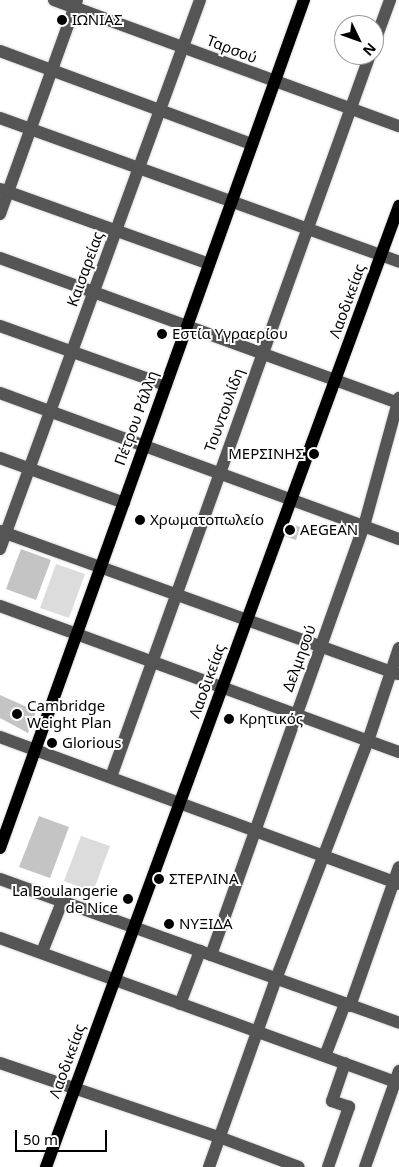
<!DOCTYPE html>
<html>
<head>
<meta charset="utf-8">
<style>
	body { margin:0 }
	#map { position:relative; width:399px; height:1167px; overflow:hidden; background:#fff; font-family:"Noto Sans",sans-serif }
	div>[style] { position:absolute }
	.green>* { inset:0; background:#dcdcdc }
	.building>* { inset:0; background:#c4c4c4 }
	.roads { filter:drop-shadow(0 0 1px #dbdbdb) drop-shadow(0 0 1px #dbdbdb) }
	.minor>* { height:12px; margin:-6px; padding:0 6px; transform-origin:6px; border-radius:6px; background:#555 }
	.major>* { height:12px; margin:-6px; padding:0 6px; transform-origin:6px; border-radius:6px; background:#000 }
	.dots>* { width:14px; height:14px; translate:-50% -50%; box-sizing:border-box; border:2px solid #fff; border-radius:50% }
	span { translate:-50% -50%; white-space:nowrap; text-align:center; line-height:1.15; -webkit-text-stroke:4px #fff; paint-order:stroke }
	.poi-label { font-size:15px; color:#000 }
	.left { translate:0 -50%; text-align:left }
	.right { translate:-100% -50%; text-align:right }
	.street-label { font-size:15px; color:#000 }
	.north { position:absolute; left:334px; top:15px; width:50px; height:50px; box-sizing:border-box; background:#fff; border:1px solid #999; border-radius:50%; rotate:132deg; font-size:14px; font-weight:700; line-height:20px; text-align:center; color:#000 }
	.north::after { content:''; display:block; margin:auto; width:18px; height:22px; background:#000; clip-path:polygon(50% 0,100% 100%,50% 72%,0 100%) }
	.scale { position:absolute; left:15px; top:1130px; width:92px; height:22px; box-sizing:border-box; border:2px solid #000; border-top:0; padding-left:6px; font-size:15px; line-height:18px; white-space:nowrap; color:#000; -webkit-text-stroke:4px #fff; paint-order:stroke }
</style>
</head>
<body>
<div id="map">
	<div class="green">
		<i style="clip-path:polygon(56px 564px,85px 574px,69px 618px,40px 608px)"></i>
		<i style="clip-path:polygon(81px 836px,110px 846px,93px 892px,64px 881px)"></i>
	</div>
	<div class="building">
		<i style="clip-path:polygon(289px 523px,300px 527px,296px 540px,284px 536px)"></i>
		<i style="clip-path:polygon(21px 549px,51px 560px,36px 600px,6px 589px)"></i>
		<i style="clip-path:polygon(0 695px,36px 711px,28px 733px,0 718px)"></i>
		<i style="clip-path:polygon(39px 816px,69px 827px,50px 878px,19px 867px)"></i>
	</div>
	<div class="roads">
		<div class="minor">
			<i style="left:54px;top:0;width:367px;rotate:20.1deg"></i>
			<i style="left:374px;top:44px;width:47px;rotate:-70deg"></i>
			<i style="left:0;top:51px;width:269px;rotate:20.3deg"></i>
			<i style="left:0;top:118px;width:424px;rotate:19.8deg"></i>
			<i style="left:0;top:189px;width:222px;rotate:19.7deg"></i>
			<i style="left:0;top:214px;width:227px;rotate:-70.2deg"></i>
			<i style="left:0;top:258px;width:425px;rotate:20deg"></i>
			<i style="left:0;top:326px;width:176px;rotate:19.6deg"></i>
			<i style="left:0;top:393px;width:425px;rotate:20.1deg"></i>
			<i style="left:0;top:458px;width:132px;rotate:19.9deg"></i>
			<i style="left:0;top:531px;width:422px;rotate:19.8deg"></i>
			<i style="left:0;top:549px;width:584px;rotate:-69.98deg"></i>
			<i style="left:0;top:606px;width:425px;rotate:20.1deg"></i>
			<i style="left:0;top:737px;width:425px;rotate:20.2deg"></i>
			<i style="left:111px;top:777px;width:767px;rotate:-70.27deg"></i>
			<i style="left:0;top:879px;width:424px;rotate:19.8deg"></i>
			<i style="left:0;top:938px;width:425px;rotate:20deg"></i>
			<i style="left:42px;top:952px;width:54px;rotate:-68.2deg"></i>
			<i style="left:211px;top:955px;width:455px;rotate:-70.4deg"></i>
			<i style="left:364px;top:526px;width:133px;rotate:-74.7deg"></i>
			<i style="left:180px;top:1004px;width:57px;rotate:-69.3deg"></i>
			<i style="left:350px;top:1006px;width:147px;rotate:-70.6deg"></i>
			<i style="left:325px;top:1056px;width:56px;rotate:-69deg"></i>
			<i style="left:0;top:1063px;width:231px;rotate:18.7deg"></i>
			<i style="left:219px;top:1137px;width:85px;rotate:20.6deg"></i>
			<i style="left:209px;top:1167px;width:200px;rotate:-70.4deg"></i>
			<i style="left:276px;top:979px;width:255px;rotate:-68.9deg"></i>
			<i style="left:368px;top:741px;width:98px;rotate:-71.6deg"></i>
			<i style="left:328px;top:1167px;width:64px;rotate:-70.7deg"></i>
			<i style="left:349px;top:1107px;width:18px;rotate:-161deg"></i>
			<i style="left:332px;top:1101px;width:40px;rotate:-71.1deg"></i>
			<i style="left:365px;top:1167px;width:102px;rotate:-70.5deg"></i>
		</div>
		<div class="major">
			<i style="left:0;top:848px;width:901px;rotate:-70.28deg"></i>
			<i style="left:46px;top:1167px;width:1024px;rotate:-69.83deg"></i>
		</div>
	</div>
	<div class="dots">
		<i style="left:62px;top:20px;background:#000"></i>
		<i style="left:162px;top:334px;background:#000"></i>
		<i style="left:314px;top:454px;background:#000"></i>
		<i style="left:140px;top:520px;background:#000"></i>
		<i style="left:290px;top:530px;background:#000"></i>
		<i style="left:17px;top:714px;background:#000"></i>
		<i style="left:229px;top:719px;background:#000"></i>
		<i style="left:52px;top:743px;background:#000"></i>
		<i style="left:159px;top:879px;background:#000"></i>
		<i style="left:128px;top:899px;background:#000"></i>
		<i style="left:169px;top:924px;background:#000"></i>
	</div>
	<div class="poi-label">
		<span class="left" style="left:72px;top:20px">ΙΩΝΙΑΣ</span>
		<span class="left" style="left:172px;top:334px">Εστία Υγραερίου</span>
		<span class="right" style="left:304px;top:454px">ΜΕΡΣΙΝΗΣ</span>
		<span class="left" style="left:150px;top:520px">Χρωματοπωλείο</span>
		<span class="left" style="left:300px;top:530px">AEGEAN</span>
		<span class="left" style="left:27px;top:714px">Cambridge<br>Weight Plan</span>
		<span class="left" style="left:239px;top:719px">Κρητικός</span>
		<span class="left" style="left:62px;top:743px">Glorious</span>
		<span class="left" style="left:169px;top:879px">ΣΤΕΡΛΙΝΑ</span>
		<span class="right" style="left:118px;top:899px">La Boulangerie<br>de Nice</span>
		<span class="left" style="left:179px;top:924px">ΝΥΞΙΔΑ</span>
	</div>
	<div class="street-label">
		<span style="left:232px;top:49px;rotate:21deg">Ταρσού</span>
		<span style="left:85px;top:269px;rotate:-70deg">Καισαρείας</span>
		<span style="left:347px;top:301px;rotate:-70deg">Λαοδικείας</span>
		<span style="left:224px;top:410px;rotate:-70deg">Τουντουλίδη</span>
		<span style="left:136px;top:418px;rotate:-70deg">Πέτρου Ράλλη</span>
		<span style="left:299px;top:658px;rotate:-70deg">Δελμησού</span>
		<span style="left:207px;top:681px;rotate:-70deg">Λαοδικείας</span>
		<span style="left:67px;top:1061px;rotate:-70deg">Λαοδικείας</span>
	</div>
	<div class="north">N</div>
	<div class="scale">50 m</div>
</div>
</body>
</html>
